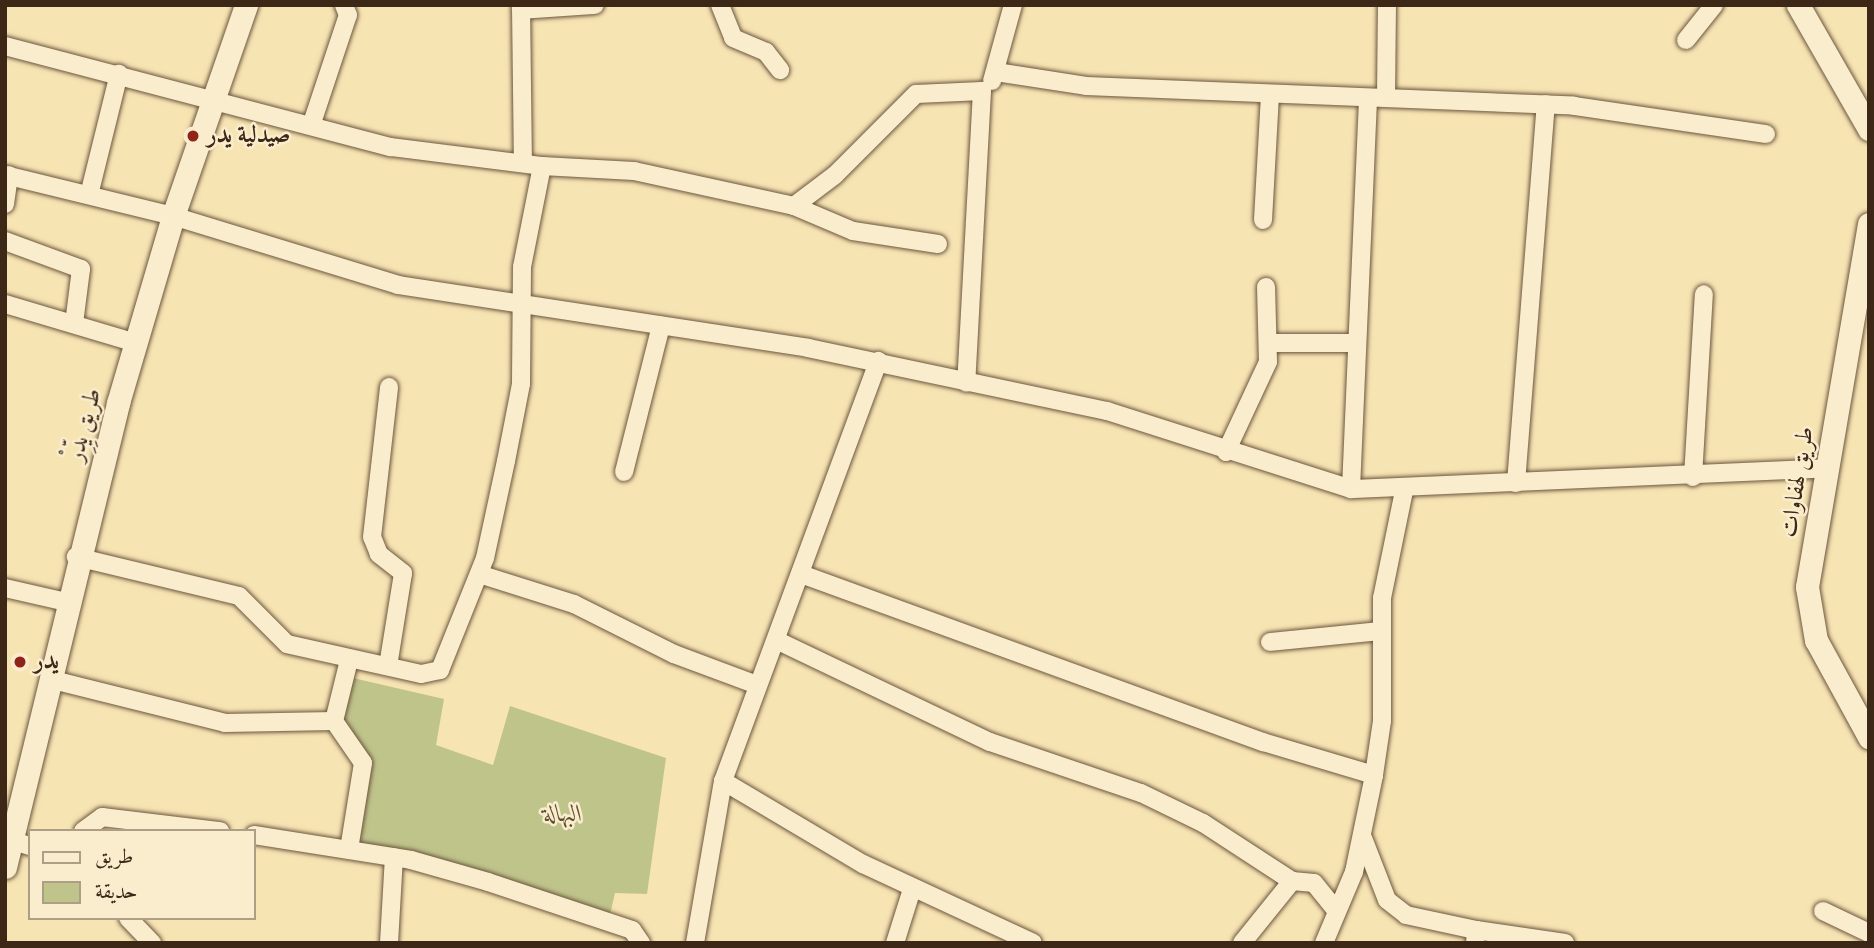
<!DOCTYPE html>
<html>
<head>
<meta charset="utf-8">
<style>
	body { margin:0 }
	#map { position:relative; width:1874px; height:948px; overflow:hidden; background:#f7e4b3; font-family:"IM FELL English",Amiri,serif }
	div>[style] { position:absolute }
	.green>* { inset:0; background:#bfc48b }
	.roads { filter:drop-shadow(0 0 2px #6c563e) drop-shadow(0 0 2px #6c563e) }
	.minor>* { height:18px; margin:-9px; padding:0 9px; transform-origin:9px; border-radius:9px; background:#faedce }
	.tertiary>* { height:23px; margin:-11.5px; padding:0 11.5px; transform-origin:11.5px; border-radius:11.5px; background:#faedce }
	.dots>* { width:19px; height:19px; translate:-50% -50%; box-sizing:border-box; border:4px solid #faedce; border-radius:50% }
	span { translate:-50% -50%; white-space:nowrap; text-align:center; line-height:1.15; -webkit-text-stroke:5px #faedce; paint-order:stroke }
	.poi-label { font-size:24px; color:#3d2717; font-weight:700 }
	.left { translate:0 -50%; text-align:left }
	.street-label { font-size:24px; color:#3d2717 }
	.park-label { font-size:24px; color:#5e4e34; font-style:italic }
	.frame { position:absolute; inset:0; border:7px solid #3d2717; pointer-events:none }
	.legend { position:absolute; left:28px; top:829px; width:228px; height:91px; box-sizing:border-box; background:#faedce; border:2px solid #ae9e85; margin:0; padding:9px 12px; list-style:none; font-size:21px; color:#3d2717 }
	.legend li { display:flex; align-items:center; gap:14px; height:35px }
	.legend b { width:35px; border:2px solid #ae9e85 }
</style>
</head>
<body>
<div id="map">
	<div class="green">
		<i style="clip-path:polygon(353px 678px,444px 699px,436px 745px,493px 765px,510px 706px,666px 758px,647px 894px,615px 893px,609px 919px,358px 846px,365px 775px,340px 723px)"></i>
	</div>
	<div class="roads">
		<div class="minor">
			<i style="left:521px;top:5px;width:157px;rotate:89.3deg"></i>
			<i style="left:720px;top:5px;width:35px;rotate:68deg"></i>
			<i style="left:733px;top:38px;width:36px;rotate:23deg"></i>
			<i style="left:766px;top:52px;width:23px;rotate:52deg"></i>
			<i style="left:521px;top:10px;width:74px;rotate:-3.9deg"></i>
			<i style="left:1686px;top:40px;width:45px;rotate:-51.3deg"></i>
			<i style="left:5px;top:46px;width:399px;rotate:14.7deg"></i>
			<i style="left:391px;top:147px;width:152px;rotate:7.2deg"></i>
			<i style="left:542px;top:166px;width:103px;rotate:101.2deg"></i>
			<i style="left:522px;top:267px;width:117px;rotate:90.5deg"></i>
			<i style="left:521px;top:384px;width:78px;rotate:101deg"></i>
			<i style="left:506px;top:461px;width:99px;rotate:102.2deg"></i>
			<i style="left:485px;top:558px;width:121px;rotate:111.9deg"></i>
			<i style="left:440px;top:670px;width:19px;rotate:168deg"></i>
			<i style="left:421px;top:674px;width:137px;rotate:-167.4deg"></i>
			<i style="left:287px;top:644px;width:68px;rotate:-135deg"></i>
			<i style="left:239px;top:596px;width:168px;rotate:-166.5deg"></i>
			<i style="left:996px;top:72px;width:91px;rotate:8.8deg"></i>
			<i style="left:1086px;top:86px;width:488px;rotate:2.3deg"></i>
			<i style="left:1574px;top:106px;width:194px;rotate:8.3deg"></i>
			<i style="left:992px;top:81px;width:79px;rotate:-74.6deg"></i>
			<i style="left:1386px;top:98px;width:93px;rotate:-89.4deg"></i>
			<i style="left:311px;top:126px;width:117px;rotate:-71.6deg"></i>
			<i style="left:348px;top:15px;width:11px;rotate:-112deg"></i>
			<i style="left:542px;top:166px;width:92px;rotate:3.1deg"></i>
			<i style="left:634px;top:171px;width:164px;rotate:12.3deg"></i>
			<i style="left:794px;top:206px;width:51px;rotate:-37.1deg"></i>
			<i style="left:835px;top:175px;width:115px;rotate:-45deg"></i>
			<i style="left:916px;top:94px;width:66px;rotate:-2.6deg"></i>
			<i style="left:982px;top:91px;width:292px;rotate:93.1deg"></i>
			<i style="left:5px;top:175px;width:173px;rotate:13.7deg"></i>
			<i style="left:173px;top:216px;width:235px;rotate:17deg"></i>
			<i style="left:398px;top:285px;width:415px;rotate:8.7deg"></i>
			<i style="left:808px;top:348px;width:306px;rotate:11.9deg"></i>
			<i style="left:1107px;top:411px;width:256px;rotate:17.7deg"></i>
			<i style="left:1351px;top:489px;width:475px;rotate:-2.5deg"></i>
			<i style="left:89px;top:195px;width:125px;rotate:-76.1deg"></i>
			<i style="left:5px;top:204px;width:29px;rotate:-82deg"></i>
			<i style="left:794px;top:206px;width:64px;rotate:23deg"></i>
			<i style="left:853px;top:231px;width:86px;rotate:8.7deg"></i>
			<i style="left:1263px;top:220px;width:126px;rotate:-86.8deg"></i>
			<i style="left:5px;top:241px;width:81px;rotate:20.2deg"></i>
			<i style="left:81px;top:269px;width:55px;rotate:97.3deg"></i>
			<i style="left:5px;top:304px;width:137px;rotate:16.6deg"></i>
			<i style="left:1269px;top:343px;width:86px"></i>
			<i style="left:1226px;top:452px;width:99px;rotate:-65deg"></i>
			<i style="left:1268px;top:362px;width:75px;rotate:-91.5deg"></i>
			<i style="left:624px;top:472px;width:151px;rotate:-75.8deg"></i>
			<i style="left:1693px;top:477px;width:183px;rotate:-86.6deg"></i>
			<i style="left:1516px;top:483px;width:380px;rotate:-85.5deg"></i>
			<i style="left:1351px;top:489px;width:389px;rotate:-87.5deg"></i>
			<i style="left:479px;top:574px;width:100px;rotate:17.5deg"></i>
			<i style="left:574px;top:604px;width:112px;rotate:26.6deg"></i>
			<i style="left:674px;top:654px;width:89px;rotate:20.5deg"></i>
			<i style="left:801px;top:574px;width:492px;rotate:20deg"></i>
			<i style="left:1263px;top:742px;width:116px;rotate:16.6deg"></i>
			<i style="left:5px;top:588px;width:63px;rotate:12.9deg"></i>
			<i style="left:776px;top:640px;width:237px;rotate:25.5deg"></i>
			<i style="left:990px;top:742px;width:159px;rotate:18.7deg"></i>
			<i style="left:1141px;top:793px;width:69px;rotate:25.8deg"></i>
			<i style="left:1203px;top:823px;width:106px;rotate:33.1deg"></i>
			<i style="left:1270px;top:642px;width:112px;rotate:-5.7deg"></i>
			<i style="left:388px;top:666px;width:94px;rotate:-80.8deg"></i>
			<i style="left:403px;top:573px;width:31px;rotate:-142deg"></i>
			<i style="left:379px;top:554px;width:18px;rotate:-112deg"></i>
			<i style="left:372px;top:537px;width:151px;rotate:-83.5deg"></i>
			<i style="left:49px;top:679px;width:181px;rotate:14deg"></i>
			<i style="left:225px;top:723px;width:109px;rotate:-1.1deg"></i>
			<i style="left:334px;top:721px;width:63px;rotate:-76.2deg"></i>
			<i style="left:334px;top:721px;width:51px;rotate:55.4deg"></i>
			<i style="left:363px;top:763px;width:87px;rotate:99.2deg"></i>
			<i style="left:723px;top:781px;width:163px;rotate:30.7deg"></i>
			<i style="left:863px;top:864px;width:187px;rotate:24.9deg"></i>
			<i style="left:83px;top:831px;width:24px;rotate:-36deg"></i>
			<i style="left:102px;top:817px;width:119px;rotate:6.8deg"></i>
			<i style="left:254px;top:835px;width:159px;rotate:9deg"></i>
			<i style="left:411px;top:860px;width:80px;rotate:15.9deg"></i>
			<i style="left:488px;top:882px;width:152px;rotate:18.4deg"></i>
			<i style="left:632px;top:930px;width:16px;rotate:55deg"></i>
			<i style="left:1363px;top:838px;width:66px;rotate:68.8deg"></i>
			<i style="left:1387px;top:900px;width:24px;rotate:38deg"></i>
			<i style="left:1406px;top:915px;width:72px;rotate:12.1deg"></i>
			<i style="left:1476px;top:930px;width:13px;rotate:94deg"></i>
			<i style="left:10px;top:840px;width:21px;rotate:17deg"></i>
			<i style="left:1823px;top:911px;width:51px;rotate:25.6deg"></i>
			<i style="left:128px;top:918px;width:35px;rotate:46deg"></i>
			<i style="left:1476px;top:930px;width:90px;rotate:8.3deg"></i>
			<i style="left:389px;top:943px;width:86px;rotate:-86.7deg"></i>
			<i style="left:695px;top:943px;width:164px;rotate:-80.2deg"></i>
			<i style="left:723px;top:781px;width:448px;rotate:-69.7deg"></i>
			<i style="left:895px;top:943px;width:57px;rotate:-72.5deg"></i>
			<i style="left:1242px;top:943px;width:80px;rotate:-51.1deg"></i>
			<i style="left:1292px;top:881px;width:22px;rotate:5deg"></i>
			<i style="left:1314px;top:883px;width:36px;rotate:51deg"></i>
			<i style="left:1324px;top:943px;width:77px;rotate:-67.1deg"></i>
			<i style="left:1354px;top:872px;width:99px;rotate:-78.3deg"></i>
			<i style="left:1374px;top:775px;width:55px;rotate:-81.6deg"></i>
			<i style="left:1382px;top:721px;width:123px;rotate:-90deg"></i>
			<i style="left:1382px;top:598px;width:109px;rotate:-78.4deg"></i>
		</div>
		<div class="tertiary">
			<i style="left:1798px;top:5px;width:143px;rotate:60.2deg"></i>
			<i style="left:1869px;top:224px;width:368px;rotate:99.7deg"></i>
			<i style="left:1807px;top:587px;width:54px;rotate:80.4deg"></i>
			<i style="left:1816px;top:640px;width:111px;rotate:61.3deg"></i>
			<i style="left:5px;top:867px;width:478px;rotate:-76.3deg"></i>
			<i style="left:118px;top:403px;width:195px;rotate:-73.6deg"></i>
			<i style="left:173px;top:216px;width:223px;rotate:-70.9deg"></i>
		</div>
	</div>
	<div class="dots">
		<i style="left:193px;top:136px;background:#8f2418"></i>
		<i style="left:20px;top:662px;background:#8f2418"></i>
	</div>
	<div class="poi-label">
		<span class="left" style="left:207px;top:136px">صيدلية يدر</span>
		<span class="left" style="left:34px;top:662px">يدر</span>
	</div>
	<div class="street-label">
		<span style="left:85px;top:425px;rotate:-75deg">طريق يِدِّرْ</span>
		<span style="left:1798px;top:482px;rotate:-81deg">طريق لهفاوات</span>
	</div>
	<div class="park-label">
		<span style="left:563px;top:815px">البهالة</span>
	</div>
	<div class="frame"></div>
	<ul class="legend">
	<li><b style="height:9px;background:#faedce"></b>طريق</li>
	<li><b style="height:19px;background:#bfc48b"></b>حديقة</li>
	</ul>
</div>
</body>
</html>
